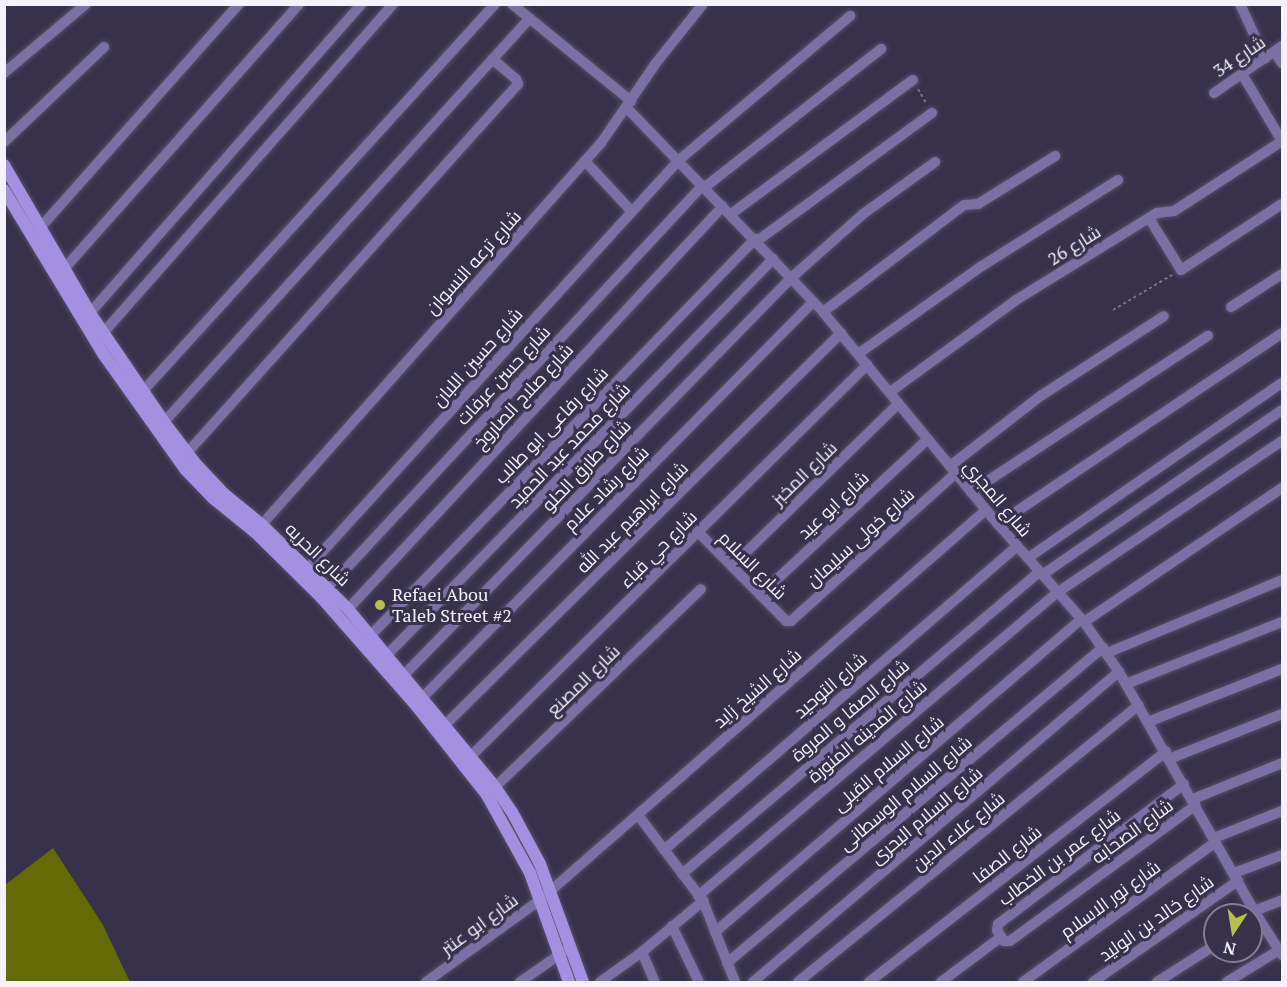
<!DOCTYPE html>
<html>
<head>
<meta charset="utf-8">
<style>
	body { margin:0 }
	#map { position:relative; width:1287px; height:987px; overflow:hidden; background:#37314c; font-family:"PT Serif",Cairo,serif }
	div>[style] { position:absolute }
	.forest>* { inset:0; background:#656b04 }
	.path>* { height:2px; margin-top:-1px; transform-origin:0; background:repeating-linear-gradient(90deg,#787489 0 3px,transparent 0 6px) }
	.roads { filter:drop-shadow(0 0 2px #555068) drop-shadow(0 0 2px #555068) }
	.street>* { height:10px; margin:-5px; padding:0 5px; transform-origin:5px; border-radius:5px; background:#7b70a3 }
	.secondary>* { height:12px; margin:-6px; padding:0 6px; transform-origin:6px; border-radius:6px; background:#a390e0 }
	.dots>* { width:16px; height:16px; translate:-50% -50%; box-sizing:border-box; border:3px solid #37314c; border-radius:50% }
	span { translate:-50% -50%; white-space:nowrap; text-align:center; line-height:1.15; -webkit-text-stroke:6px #37314c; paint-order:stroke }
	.street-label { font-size:18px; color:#f4f2fd }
	.poi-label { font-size:18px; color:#f4f2fd }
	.left { translate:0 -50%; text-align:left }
	.frame { position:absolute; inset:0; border:6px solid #f4f2fd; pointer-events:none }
	.north { position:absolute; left:1203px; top:903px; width:60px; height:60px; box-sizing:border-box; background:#37314c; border:2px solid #837e93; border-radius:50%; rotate:192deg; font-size:16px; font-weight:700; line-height:24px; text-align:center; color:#f4f2fd }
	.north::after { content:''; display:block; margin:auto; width:21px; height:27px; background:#b8c147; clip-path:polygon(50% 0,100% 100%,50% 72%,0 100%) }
</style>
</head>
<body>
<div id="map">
	<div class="forest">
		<i style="clip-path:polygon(53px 848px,103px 925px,130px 982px,5px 982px,5px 885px)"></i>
	</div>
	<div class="path">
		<i style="left:918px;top:89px;width:16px;rotate:60deg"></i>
		<i style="left:1113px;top:310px;width:69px;rotate:-30.7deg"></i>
	</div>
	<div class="roads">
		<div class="street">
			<i style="left:512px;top:4px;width:154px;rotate:39.2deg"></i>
			<i style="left:1240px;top:4px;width:60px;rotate:65.2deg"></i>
			<i style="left:1275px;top:52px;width:13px;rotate:58deg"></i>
			<i style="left:4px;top:73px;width:107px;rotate:-40.1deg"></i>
			<i style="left:1242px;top:74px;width:78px;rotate:59.2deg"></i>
			<i style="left:1214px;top:93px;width:83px;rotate:-34.7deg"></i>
			<i style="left:626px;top:107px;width:284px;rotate:46.1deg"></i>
			<i style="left:823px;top:312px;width:275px;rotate:50.5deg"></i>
			<i style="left:998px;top:524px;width:130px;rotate:48.7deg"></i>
			<i style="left:1084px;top:622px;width:61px;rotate:55deg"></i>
			<i style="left:1119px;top:672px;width:274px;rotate:60.5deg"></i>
			<i style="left:1254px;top:911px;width:52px;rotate:57.5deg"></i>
			<i style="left:4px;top:142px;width:138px;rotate:-43.5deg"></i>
			<i style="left:585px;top:161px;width:69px;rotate:47.3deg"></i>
			<i style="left:705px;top:187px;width:224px;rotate:-38.1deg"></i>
			<i style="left:731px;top:214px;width:226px;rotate:-36.4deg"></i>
			<i style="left:1149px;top:218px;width:61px;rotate:58.4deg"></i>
			<i style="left:1181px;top:270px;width:121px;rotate:-33.2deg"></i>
			<i style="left:40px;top:228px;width:300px;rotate:-48.4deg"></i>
			<i style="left:757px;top:241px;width:217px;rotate:-36.2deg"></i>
			<i style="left:64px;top:269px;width:354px;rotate:-48.4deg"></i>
			<i style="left:1231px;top:307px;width:61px;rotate:-32.9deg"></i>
			<i style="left:823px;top:312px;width:177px;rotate:-37.2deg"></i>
			<i style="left:964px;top:205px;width:14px;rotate:-4deg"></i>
			<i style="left:978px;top:204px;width:91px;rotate:-31.9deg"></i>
			<i style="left:90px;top:313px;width:411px;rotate:-48.7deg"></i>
			<i style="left:104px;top:332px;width:437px;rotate:-48.6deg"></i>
			<i style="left:858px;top:354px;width:152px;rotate:-35.4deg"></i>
			<i style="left:982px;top:266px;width:161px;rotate:-32.3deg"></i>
			<i style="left:143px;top:391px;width:523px;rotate:-47.71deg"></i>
			<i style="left:890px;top:392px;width:156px;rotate:-36.1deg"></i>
			<i style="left:1016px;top:300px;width:166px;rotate:-31.7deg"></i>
			<i style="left:1157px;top:213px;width:17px;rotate:-7deg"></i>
			<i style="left:1174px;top:211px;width:129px;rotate:-32.9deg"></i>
			<i style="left:164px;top:422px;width:544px;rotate:-47.83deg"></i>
			<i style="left:187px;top:453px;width:496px;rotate:-48.1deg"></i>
			<i style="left:518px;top:84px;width:5px;rotate:-112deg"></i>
			<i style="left:516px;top:79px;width:31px;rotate:-140deg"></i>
			<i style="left:950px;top:466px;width:116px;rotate:-37.7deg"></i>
			<i style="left:1042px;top:395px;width:145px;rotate:-32.9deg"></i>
			<i style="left:971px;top:492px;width:284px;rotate:-33.4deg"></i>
			<i style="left:998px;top:524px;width:342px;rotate:-33.9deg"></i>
			<i style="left:257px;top:530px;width:518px;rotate:-48.37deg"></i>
			<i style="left:601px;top:143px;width:97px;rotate:-55.5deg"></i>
			<i style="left:656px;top:63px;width:75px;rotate:-51.5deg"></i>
			<i style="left:698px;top:532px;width:125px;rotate:45.3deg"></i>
			<i style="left:786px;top:621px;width:5px"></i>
			<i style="left:791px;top:621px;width:222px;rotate:-41.9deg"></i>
			<i style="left:1028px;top:558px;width:308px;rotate:-34.6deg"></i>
			<i style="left:732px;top:566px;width:233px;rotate:-44.3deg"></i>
			<i style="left:303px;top:573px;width:559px;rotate:-47.68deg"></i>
			<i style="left:679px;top:160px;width:224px;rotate:-40.1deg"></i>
			<i style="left:1042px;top:575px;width:291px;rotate:-34.5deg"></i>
			<i style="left:328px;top:588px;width:550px;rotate:-47.06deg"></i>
			<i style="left:760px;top:595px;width:229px;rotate:-42.9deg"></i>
			<i style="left:348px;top:609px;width:550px;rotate:-47.06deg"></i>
			<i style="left:1084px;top:622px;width:239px;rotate:-34.1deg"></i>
			<i style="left:371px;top:635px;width:552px;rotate:-45.88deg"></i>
			<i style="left:1107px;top:653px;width:190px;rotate:-22.6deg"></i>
			<i style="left:388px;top:654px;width:552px;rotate:-45.73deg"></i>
			<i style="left:405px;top:674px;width:553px;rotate:-45.73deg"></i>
			<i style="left:791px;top:278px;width:96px;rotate:-41.6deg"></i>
			<i style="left:863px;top:214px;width:89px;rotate:-35.8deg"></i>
			<i style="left:1126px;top:684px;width:168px;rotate:-21.7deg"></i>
			<i style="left:423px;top:697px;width:555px;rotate:-45.36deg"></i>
			<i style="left:1148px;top:722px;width:144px;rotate:-21.6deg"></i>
			<i style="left:446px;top:724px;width:556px;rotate:-44.71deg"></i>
			<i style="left:471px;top:756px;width:557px;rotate:-44.64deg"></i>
			<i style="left:1169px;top:759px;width:122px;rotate:-21.7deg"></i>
			<i style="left:1184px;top:784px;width:233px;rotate:143deg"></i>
			<i style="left:998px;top:924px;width:6px;rotate:99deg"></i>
			<i style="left:997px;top:930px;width:13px;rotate:58deg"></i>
			<i style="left:1004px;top:941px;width:6px"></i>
			<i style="left:1010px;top:941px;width:230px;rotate:-36.2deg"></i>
			<i style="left:489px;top:793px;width:294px;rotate:-43.9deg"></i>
			<i style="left:1193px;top:799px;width:96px;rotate:-22deg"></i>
			<i style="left:638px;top:815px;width:108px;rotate:52.9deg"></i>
			<i style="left:703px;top:901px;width:87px;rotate:68.4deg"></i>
			<i style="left:1214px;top:838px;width:73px;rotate:-21.7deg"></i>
			<i style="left:664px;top:850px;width:466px;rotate:-40.7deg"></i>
			<i style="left:1234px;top:873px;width:51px;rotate:-20.6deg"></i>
			<i style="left:682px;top:874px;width:468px;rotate:-40.2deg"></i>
			<i style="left:698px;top:896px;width:471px;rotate:-40.2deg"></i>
			<i style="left:1058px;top:592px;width:270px;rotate:-34deg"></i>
			<i style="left:1254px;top:911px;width:30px;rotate:-21deg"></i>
			<i style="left:672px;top:926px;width:62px;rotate:64.3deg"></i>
			<i style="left:715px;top:932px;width:482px;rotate:-40.5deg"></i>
			<i style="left:642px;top:952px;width:33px;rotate:67deg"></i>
			<i style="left:727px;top:963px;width:491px;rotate:-40deg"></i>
			<i style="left:426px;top:982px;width:140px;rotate:-35.7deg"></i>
			<i style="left:540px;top:900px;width:592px;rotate:-41.17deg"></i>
			<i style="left:520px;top:982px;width:56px;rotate:-34.8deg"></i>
			<i style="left:600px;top:982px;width:52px;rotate:-35.5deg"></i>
			<i style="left:642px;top:952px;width:80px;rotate:-39.9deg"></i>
			<i style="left:753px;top:982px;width:480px;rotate:-40.3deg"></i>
			<i style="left:798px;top:982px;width:439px;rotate:-39.1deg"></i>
			<i style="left:869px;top:982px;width:376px;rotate:-37.8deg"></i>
			<i style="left:941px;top:982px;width:75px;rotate:-36.9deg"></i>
			<i style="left:1023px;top:982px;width:238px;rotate:-36deg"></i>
			<i style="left:1093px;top:982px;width:177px;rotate:-34.9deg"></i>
			<i style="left:1157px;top:982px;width:69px;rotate:-32.5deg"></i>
			<i style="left:1227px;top:982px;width:61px;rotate:-31.6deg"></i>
		</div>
		<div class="secondary">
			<i style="left:4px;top:165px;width:171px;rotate:59.8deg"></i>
			<i style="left:90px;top:313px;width:132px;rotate:55.8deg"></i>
			<i style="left:164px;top:422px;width:51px;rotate:52.9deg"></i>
			<i style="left:195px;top:463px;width:42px;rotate:46.9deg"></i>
			<i style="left:224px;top:494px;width:49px;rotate:39.2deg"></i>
			<i style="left:262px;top:525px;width:120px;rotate:44.3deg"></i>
			<i style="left:348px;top:609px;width:231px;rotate:50.4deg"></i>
			<i style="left:495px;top:787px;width:30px;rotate:56deg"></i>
			<i style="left:512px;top:812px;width:59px;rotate:61.7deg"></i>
			<i style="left:540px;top:864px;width:126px;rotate:70deg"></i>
			<i style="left:4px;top:190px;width:193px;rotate:58.8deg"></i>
			<i style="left:104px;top:355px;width:140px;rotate:54.6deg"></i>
			<i style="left:185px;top:469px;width:40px;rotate:46deg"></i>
			<i style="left:213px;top:498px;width:54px;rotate:39deg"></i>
			<i style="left:255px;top:532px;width:93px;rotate:44.6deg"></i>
			<i style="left:321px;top:597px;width:142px;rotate:48.7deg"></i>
			<i style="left:415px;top:704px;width:116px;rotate:51.6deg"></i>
			<i style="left:487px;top:795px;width:89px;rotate:61.1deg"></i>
			<i style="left:530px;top:873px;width:116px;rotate:70.3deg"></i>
		</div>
	</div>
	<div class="dots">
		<i style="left:380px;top:605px;background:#b8c147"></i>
	</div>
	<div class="street-label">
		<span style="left:1239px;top:56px;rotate:-34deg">شارع 34</span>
		<span style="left:1074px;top:245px;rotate:-32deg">شارع 26</span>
		<span style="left:473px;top:262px;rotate:-48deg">شارع ترعه النسوان</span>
		<span style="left:477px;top:357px;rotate:-48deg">شارع حسين اللبان</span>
		<span style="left:503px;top:375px;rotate:-47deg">شارع حسن عرفات</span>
		<span style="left:523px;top:396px;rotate:-47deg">شارع صلاح الصاروخ</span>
		<span style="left:551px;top:425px;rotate:-46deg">شارع رفاعى ابو طالب</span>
		<span style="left:569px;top:445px;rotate:-46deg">شارع محمد عبد الحميد</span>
		<span style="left:586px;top:465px;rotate:-46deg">شارع طارق الحلو</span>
		<span style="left:804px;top:473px;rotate:-44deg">شارع المخبز</span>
		<span style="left:606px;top:488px;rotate:-45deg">شارع رشاد علام</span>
		<span style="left:998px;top:498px;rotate:50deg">شارع المجري</span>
		<span style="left:833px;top:505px;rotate:-43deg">شارع ابو عيد</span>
		<span style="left:632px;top:517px;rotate:-45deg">شارع ابراهيم عبد الله</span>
		<span style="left:860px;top:537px;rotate:-42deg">شارع خولى سليمان</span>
		<span style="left:658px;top:549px;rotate:-45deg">شارع حي قباء</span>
		<span style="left:318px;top:554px;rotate:44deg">شارع الحريه</span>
		<span style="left:753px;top:565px;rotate:45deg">شارع السلام</span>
		<span style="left:583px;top:680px;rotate:-44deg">شارع المصنع</span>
		<span style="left:830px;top:685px;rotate:-41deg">شارع التوحيد</span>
		<span style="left:757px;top:688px;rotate:-41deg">شارع الشيخ زايد</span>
		<span style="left:850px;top:710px;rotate:-40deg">شارع الصفا و المروة</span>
		<span style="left:867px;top:731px;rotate:-40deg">شارع المدينه المنورة</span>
		<span style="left:888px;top:763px;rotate:-40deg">شارع السلام القبلى</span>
		<span style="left:905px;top:793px;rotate:-40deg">شارع السلام الوسطانى</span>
		<span style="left:926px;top:815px;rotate:-40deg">شارع السلام البحرى</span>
		<span style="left:958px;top:831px;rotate:-39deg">شارع علاء الدين</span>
		<span style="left:1132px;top:831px;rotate:-36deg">شارع الصحابه</span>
		<span style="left:1007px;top:854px;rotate:-38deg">شارع الصفا</span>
		<span style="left:1059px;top:857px;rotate:-37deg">شارع عمر بن الخطاب</span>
		<span style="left:1110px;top:899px;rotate:-36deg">شارع نور الاسلام</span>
		<span style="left:1156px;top:918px;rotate:-35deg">شارع خالد بن الوليد</span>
		<span style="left:479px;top:924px;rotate:-36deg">شارع ابو عنتر</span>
	</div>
	<div class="poi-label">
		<span class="left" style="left:392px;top:605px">Refaei Abou<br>Taleb Street #2</span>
	</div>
	<div class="frame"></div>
	<div class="north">N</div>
</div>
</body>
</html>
